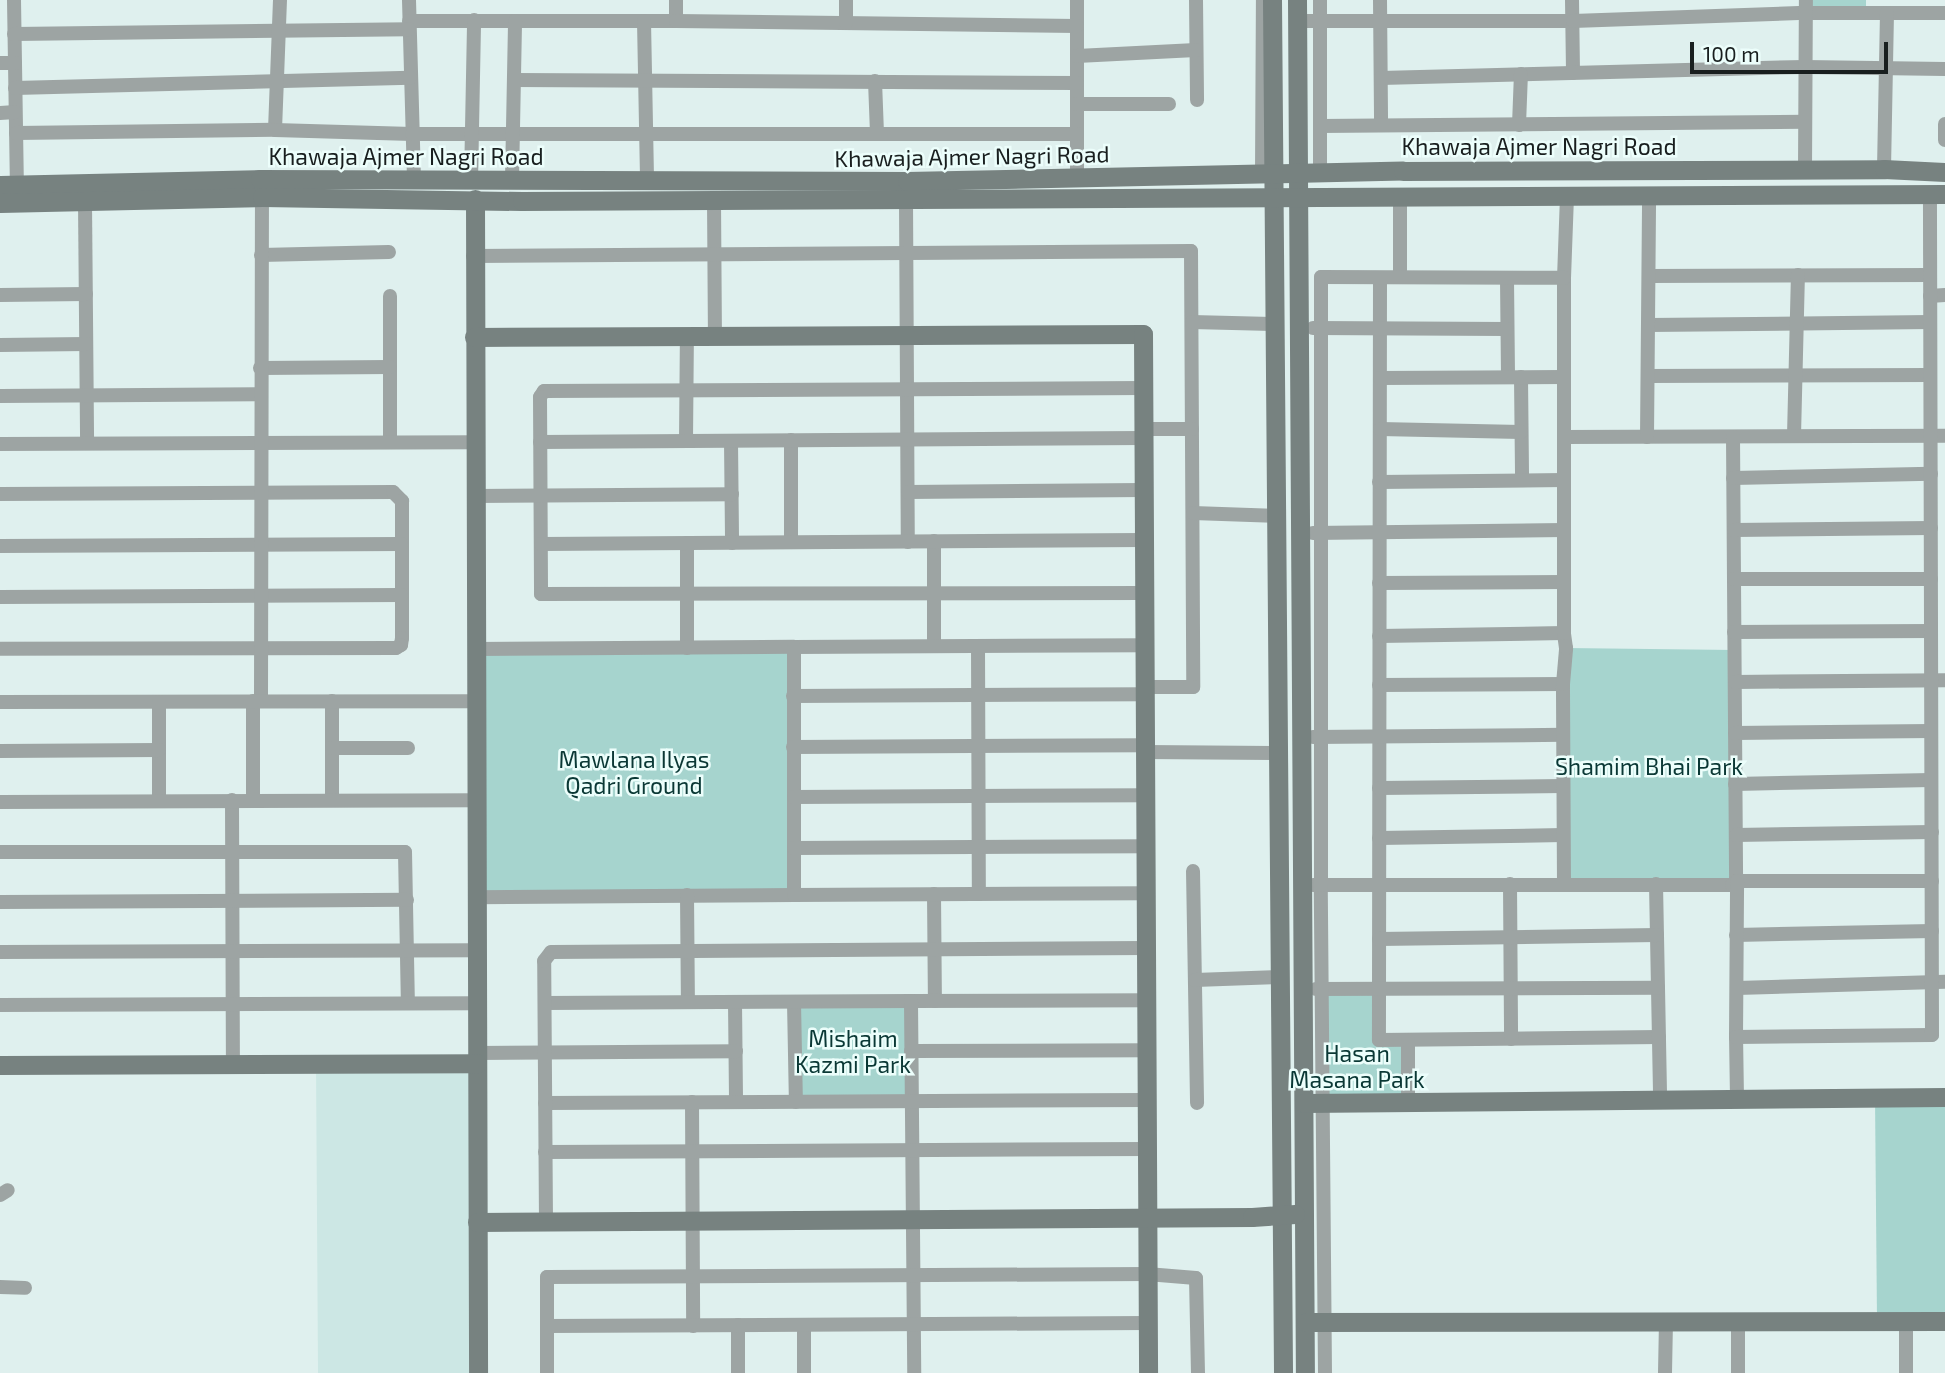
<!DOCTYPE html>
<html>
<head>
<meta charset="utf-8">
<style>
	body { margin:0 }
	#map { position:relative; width:1945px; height:1373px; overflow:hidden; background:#dff0ee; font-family:"Exo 2",sans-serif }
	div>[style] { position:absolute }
	.built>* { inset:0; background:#cce7e4 }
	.green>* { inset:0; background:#a6d4ce }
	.street>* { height:14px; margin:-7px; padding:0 7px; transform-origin:7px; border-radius:7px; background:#9da4a3 }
	.secondary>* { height:19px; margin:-9.5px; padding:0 9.5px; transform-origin:9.5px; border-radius:9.5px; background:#778280 }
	span { translate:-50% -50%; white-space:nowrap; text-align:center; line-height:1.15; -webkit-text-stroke:5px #ecfefb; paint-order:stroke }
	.street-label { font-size:23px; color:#191f1f }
	.park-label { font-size:23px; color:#0a3835 }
	.scale { position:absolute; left:1690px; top:42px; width:198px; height:32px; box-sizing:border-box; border:4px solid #191f1f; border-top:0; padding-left:9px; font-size:21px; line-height:24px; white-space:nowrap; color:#191f1f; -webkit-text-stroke:5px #ecfefb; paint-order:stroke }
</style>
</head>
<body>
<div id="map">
	<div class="built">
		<i style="clip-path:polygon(316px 1063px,477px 1063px,478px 1373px,318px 1373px)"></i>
	</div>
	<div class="green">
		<i style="clip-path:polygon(1806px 0,1866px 0,1866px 13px,1806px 13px)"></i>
		<i style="clip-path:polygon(1566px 648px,1734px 650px,1732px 885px,1564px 883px)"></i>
		<i style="clip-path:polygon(475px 652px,792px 653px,792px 892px,476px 893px)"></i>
		<i style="clip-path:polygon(1376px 992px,1377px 1043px,1407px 1044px,1406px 1097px,1325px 1098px,1325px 993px)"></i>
		<i style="clip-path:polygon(911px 1001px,912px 1101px,796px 1102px,794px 1002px)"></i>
		<i style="clip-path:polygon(1875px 1097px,1945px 1097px,1945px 1320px,1877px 1321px)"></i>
	</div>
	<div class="street">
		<i style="left:14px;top:0;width:185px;rotate:89.1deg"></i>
		<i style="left:409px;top:0;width:182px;rotate:88.4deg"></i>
		<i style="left:1077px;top:0;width:179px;rotate:90deg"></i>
		<i style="left:1196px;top:0;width:100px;rotate:89.4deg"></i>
		<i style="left:1380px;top:0;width:125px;rotate:89.5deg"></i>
		<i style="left:1572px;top:0;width:73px;rotate:89.2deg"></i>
		<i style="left:409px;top:21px;width:267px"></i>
		<i style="left:676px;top:21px;width:21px;rotate:-90deg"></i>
		<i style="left:644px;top:21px;width:160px;rotate:88.9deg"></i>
		<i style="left:676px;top:21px;width:401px;rotate:0.7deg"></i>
		<i style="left:1297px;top:21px;width:276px"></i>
		<i style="left:1573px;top:21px;width:233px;rotate:-2deg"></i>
		<i style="left:1806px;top:13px;width:139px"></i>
		<i style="left:846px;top:23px;width:23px;rotate:-90deg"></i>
		<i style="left:14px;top:34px;width:395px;rotate:-0.7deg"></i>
		<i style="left:1077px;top:56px;width:119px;rotate:-2.9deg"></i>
		<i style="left:0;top:63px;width:15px"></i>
		<i style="left:1381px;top:78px;width:424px;rotate:-1.5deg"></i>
		<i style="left:1805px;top:67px;width:140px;rotate:0.8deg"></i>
		<i style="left:514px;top:80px;width:563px;rotate:0.31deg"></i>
		<i style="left:875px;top:81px;width:52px;rotate:87.8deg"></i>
		<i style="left:15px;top:88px;width:395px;rotate:-1.5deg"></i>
		<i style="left:1077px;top:104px;width:92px"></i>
		<i style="left:0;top:113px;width:15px;rotate:-4deg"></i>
		<i style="left:1945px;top:124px;width:16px;rotate:90deg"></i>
		<i style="left:1519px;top:125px;width:51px;rotate:-87.8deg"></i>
		<i style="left:1320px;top:126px;width:485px;rotate:-0.5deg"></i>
		<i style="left:275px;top:130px;width:130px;rotate:-87.8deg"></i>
		<i style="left:16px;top:133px;width:259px;rotate:-0.7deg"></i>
		<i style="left:275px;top:130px;width:137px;rotate:1.7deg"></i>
		<i style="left:412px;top:134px;width:665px"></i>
		<i style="left:1884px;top:169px;width:156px;rotate:-88.9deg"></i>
		<i style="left:1805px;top:171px;width:171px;rotate:-89.7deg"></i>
		<i style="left:1320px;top:174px;width:174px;rotate:-90deg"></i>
		<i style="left:1262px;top:175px;width:175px;rotate:-89.7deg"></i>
		<i style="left:512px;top:180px;width:159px;rotate:-88.9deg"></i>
		<i style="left:471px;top:181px;width:161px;rotate:-88.9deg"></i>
		<i style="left:1400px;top:195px;width:82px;rotate:90deg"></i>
		<i style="left:906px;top:199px;width:343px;rotate:89.7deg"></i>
		<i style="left:714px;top:200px;width:135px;rotate:89.6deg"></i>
		<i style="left:85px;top:202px;width:241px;rotate:89.5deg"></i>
		<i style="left:261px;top:255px;width:128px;rotate:-1.3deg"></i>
		<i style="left:473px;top:256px;width:718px;rotate:-0.4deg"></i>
		<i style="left:1191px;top:251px;width:436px;rotate:89.7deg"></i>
		<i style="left:1193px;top:687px;width:49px;rotate:180deg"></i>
		<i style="left:1649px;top:276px;width:281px;rotate:-0.2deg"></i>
		<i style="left:1380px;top:278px;width:762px;rotate:90.08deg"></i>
		<i style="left:1379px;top:1040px;width:280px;rotate:-0.6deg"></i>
		<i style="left:1507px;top:279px;width:98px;rotate:89.4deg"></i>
		<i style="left:0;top:295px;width:86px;rotate:-0.7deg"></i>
		<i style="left:390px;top:296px;width:146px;rotate:90deg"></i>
		<i style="left:1930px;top:296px;width:15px;rotate:-4deg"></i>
		<i style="left:1192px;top:322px;width:84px;rotate:1.4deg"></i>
		<i style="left:1649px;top:325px;width:281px;rotate:-0.6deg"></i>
		<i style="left:1313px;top:328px;width:194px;rotate:0.3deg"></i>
		<i style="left:0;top:345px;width:86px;rotate:-0.7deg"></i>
		<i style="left:260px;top:368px;width:130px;rotate:-0.4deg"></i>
		<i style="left:1648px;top:376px;width:282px;rotate:-0.2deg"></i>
		<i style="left:1521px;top:377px;width:103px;rotate:89.4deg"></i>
		<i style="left:1380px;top:378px;width:184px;rotate:-0.3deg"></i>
		<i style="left:1143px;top:388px;width:599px;rotate:179.71deg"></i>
		<i style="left:544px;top:391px;width:7px;rotate:124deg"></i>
		<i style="left:540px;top:397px;width:197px;rotate:89.7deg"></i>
		<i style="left:541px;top:594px;width:603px;rotate:-0.1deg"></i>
		<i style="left:0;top:396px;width:260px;rotate:-0.4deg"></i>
		<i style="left:1143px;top:429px;width:49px"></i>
		<i style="left:1380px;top:429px;width:141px;rotate:1.2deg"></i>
		<i style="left:1794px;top:436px;width:161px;rotate:-88.6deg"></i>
		<i style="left:1564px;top:437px;width:381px;rotate:-0.2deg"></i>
		<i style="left:1647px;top:437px;width:241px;rotate:-89.5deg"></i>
		<i style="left:1733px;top:437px;width:444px;rotate:89.6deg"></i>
		<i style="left:791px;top:440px;width:102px;rotate:90deg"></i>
		<i style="left:686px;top:441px;width:106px;rotate:-89.5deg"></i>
		<i style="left:731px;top:441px;width:102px;rotate:89.4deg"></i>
		<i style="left:540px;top:442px;width:603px;rotate:-0.38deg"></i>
		<i style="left:0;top:444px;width:474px;rotate:-0.2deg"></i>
		<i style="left:1733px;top:478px;width:198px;rotate:-1.2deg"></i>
		<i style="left:1379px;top:482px;width:185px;rotate:-0.6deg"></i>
		<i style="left:908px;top:492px;width:235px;rotate:-0.5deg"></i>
		<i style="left:0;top:494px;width:393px;rotate:-0.3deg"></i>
		<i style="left:393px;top:492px;width:13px;rotate:45deg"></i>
		<i style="left:402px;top:501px;width:137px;rotate:90deg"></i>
		<i style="left:402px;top:638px;width:7px;rotate:98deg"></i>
		<i style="left:401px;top:645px;width:6px;rotate:149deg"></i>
		<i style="left:396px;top:648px;width:396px;rotate:179.9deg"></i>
		<i style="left:474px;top:496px;width:258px;rotate:-0.4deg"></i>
		<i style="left:1193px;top:513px;width:84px;rotate:2deg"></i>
		<i style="left:1734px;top:530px;width:197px;rotate:-0.6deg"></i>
		<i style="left:1313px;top:533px;width:251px;rotate:-0.7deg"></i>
		<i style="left:934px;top:541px;width:105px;rotate:90deg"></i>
		<i style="left:687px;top:543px;width:105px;rotate:90deg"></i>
		<i style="left:541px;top:544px;width:602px;rotate:-0.38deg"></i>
		<i style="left:0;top:546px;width:401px;rotate:-0.3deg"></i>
		<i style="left:1734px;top:579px;width:197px"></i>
		<i style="left:1379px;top:583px;width:185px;rotate:-0.3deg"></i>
		<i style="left:0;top:597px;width:401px;rotate:-0.3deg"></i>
		<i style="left:1734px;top:632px;width:197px;rotate:-0.3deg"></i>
		<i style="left:1379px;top:636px;width:185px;rotate:-0.9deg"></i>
		<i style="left:978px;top:646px;width:248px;rotate:89.8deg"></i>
		<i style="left:794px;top:647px;width:350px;rotate:-0.3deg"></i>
		<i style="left:475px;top:649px;width:319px;rotate:-0.4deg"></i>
		<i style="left:794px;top:647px;width:248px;rotate:90deg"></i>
		<i style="left:794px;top:895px;width:318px;rotate:179.6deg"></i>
		<i style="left:1735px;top:682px;width:210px;rotate:-0.5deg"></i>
		<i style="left:1379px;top:685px;width:184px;rotate:-0.3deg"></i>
		<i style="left:793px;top:696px;width:351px;rotate:-0.3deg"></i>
		<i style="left:253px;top:701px;width:99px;rotate:90deg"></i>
		<i style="left:261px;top:701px;width:504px;rotate:-89.89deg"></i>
		<i style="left:332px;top:701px;width:99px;rotate:90deg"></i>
		<i style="left:0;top:702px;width:475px;rotate:-0.1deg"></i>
		<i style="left:159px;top:702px;width:99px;rotate:90deg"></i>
		<i style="left:1735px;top:733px;width:196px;rotate:-0.6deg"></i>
		<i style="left:1313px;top:737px;width:250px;rotate:-0.5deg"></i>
		<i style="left:793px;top:747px;width:351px;rotate:-0.3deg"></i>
		<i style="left:332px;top:748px;width:76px"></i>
		<i style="left:0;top:751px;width:159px;rotate:-0.4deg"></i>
		<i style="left:1145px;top:752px;width:134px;rotate:0.4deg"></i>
		<i style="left:1735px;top:784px;width:196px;rotate:-1.2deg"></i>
		<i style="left:1379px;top:788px;width:184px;rotate:-0.6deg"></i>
		<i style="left:794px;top:797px;width:351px;rotate:-0.3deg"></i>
		<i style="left:232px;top:800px;width:264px;rotate:89.8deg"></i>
		<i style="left:0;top:802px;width:475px;rotate:-0.2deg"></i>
		<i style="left:1736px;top:835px;width:196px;rotate:-0.9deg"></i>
		<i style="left:1379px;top:838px;width:184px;rotate:-0.9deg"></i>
		<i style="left:794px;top:848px;width:351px;rotate:-0.3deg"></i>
		<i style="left:0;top:852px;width:405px"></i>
		<i style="left:405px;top:852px;width:151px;rotate:88.9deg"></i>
		<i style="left:1193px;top:871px;width:232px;rotate:89deg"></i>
		<i style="left:1564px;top:883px;width:199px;rotate:-90.3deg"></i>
		<i style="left:1563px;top:684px;width:36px;rotate:-85deg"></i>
		<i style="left:1566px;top:648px;width:15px;rotate:-98deg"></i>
		<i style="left:1564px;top:633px;width:355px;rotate:-90deg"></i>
		<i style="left:1564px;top:278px;width:83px;rotate:-87.9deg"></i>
		<i style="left:1510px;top:884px;width:155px;rotate:89.6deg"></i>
		<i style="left:1656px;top:884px;width:215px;rotate:88.9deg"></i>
		<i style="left:1313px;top:885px;width:419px"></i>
		<i style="left:1732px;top:885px;width:6px;rotate:-39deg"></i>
		<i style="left:1737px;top:881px;width:195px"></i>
		<i style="left:934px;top:894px;width:107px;rotate:89.5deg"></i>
		<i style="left:687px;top:895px;width:107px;rotate:89.5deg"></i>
		<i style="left:794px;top:895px;width:351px;rotate:-0.3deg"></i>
		<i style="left:0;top:902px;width:407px;rotate:-0.3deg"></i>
		<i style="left:1736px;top:935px;width:196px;rotate:-1.2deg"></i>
		<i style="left:1379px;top:939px;width:278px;rotate:-0.8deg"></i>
		<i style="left:0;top:952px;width:476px;rotate:-0.2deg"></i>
		<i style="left:1195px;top:980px;width:86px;rotate:-2deg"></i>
		<i style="left:1737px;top:988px;width:208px;rotate:-1.7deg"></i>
		<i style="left:1316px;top:989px;width:342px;rotate:-0.2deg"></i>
		<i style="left:911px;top:1001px;width:235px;rotate:-0.2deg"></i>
		<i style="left:735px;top:1002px;width:100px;rotate:89.4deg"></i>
		<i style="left:794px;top:1002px;width:100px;rotate:88.9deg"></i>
		<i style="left:545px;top:1003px;width:366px;rotate:-0.3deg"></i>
		<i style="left:911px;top:1001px;width:372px;rotate:89.5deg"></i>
		<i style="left:0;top:1005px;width:476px;rotate:-0.2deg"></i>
		<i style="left:1736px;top:1037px;width:156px;rotate:-89.6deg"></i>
		<i style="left:911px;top:1051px;width:235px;rotate:-0.2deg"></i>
		<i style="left:477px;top:1053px;width:259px;rotate:-0.4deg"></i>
		<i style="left:1737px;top:1098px;width:61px;rotate:-90.9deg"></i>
		<i style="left:1736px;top:1037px;width:196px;rotate:-0.6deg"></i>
		<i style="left:1932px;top:1035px;width:841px;rotate:-90.14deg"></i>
		<i style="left:1408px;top:1101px;width:61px;rotate:-90deg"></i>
		<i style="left:692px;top:1102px;width:224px;rotate:89.7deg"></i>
		<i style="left:545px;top:1103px;width:601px;rotate:-0.29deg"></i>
		<i style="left:545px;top:1152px;width:602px;rotate:-0.29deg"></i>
		<i style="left:0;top:1195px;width:9px;rotate:-32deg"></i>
		<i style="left:546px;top:1221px;width:260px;rotate:-90.4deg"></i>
		<i style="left:544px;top:961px;width:11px;rotate:-52deg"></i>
		<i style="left:551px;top:952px;width:594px;rotate:-0.39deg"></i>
		<i style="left:0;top:1287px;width:25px;rotate:2deg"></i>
		<i style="left:1738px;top:1322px;width:51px;rotate:90deg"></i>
		<i style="left:1906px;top:1322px;width:51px;rotate:90deg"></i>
		<i style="left:738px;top:1325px;width:48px;rotate:90deg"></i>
		<i style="left:804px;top:1325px;width:48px;rotate:90deg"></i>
		<i style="left:547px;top:1326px;width:600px;rotate:-0.29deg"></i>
		<i style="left:547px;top:1373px;width:96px;rotate:-90deg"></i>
		<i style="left:547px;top:1277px;width:600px;rotate:-0.29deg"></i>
		<i style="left:1147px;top:1274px;width:49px;rotate:4.7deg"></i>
		<i style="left:1196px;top:1278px;width:95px;rotate:88.8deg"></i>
		<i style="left:1325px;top:1373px;width:488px;rotate:-90.5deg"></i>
		<i style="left:1321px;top:885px;width:608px;rotate:-90deg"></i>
		<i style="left:1321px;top:277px;width:243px;rotate:0.2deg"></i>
		<i style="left:1665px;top:1373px;width:51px;rotate:-88.9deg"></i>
	</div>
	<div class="secondary">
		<i style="left:1272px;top:0;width:1373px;rotate:89.54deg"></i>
		<i style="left:1297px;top:0;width:1373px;rotate:89.67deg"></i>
		<i style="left:0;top:185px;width:260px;rotate:-1.3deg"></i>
		<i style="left:260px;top:179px;width:647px;rotate:0.18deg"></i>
		<i style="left:907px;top:181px;width:496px;rotate:-1.2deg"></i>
		<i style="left:1403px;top:171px;width:481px;rotate:-0.2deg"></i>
		<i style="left:1884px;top:169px;width:61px;rotate:2.8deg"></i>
		<i style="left:475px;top:199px;width:1174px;rotate:89.85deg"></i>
		<i style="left:0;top:203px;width:262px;rotate:-1.3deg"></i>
		<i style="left:262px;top:197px;width:260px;rotate:0.9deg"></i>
		<i style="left:522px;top:201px;width:1423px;rotate:-0.28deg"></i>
		<i style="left:474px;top:337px;width:669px;rotate:-0.26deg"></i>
		<i style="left:1143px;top:334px;width:1039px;rotate:89.72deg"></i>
		<i style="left:0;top:1065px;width:477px;rotate:-0.2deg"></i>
		<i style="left:1304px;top:1103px;width:641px;rotate:-0.54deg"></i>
		<i style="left:477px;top:1222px;width:775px;rotate:-0.37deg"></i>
		<i style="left:1252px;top:1217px;width:43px;rotate:-4deg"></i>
		<i style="left:1306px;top:1322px;width:639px;rotate:-0.09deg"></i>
	</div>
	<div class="street-label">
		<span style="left:1539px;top:146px">Khawaja Ajmer Nagri Road</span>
		<span style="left:406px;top:156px">Khawaja Ajmer Nagri Road</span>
		<span style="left:972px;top:156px;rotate:-1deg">Khawaja Ajmer Nagri Road</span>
	</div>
	<div class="park-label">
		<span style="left:634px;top:772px">Mawlana Ilyas<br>Qadri Ground</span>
		<span style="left:1649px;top:766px">Shamim Bhai Park</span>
		<span style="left:853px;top:1051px">Mishaim<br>Kazmi Park</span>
		<span style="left:1357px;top:1066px">Hasan<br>Masana Park</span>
	</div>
	<div class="scale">100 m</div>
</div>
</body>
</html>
